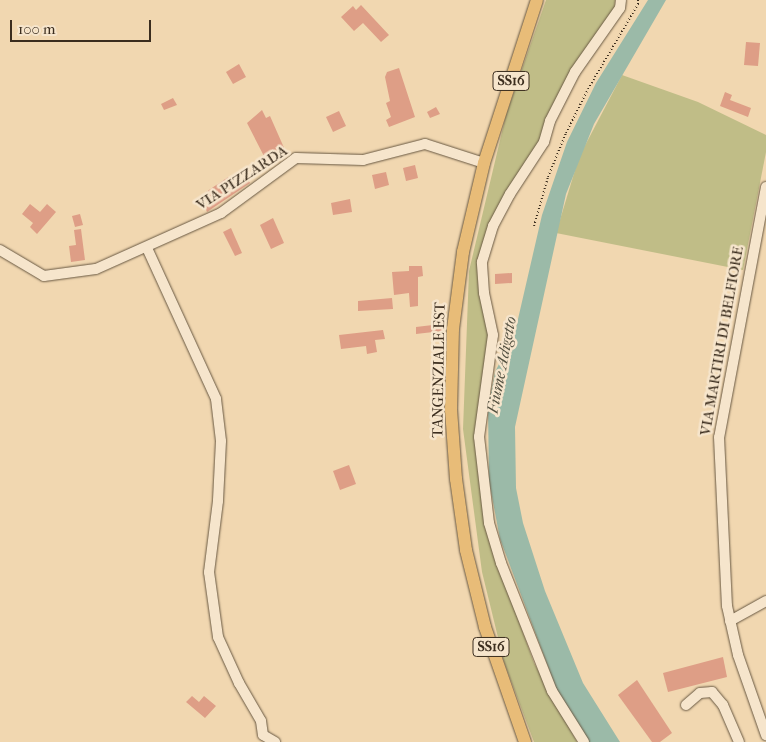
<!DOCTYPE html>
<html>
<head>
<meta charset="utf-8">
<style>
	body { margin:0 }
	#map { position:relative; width:766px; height:742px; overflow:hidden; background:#f1d7b0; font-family:"IM FELL French Canon",serif }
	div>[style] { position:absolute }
	.green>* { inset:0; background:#c0bd87 }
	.water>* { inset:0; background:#9bbaa8 }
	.building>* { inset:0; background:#de9e86 }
	.path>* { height:2px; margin-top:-1px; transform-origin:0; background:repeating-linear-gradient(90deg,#3b2d1e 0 1px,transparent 0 3.5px) }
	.roads { filter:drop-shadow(0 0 1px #685842) drop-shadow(0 0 1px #685842) }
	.minor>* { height:10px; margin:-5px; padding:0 5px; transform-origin:5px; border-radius:5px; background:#f6e5cc }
	.major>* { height:12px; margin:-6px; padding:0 6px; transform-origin:6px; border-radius:6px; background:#e8bc78 }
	span { translate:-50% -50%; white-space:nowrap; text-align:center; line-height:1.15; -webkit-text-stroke:5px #f6e5cc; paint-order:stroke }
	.shield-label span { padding:1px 4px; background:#f6e5cc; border:1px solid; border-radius:4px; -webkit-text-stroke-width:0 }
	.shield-label { font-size:14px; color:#3b2d1e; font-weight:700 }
	.street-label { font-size:15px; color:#3b2d1e }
	.water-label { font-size:16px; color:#535040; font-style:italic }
	.scale { position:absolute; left:10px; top:20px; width:141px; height:22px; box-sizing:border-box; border:2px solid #3b2d1e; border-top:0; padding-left:6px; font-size:15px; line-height:18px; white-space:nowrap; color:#3b2d1e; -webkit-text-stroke:4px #f6e5cc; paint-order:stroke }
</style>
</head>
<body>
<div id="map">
	<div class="green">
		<i style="clip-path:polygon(546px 0,615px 0,614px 12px,590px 43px,481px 260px,490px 335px,475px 435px,478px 472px,499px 566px,534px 663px,577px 742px,534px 742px,504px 662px,482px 572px,463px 429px,469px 271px,506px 115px)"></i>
		<i style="clip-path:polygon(622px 75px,698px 102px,766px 135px,766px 152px,743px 270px,556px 233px,579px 157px)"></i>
	</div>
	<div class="water">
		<i style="clip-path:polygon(648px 0,666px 0,594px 124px,566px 194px,515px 427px,516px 488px,523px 523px,545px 591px,583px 683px,620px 742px,587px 742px,559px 696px,500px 539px,489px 481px,488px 408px,495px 372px,515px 332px,542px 215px,567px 142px,596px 83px)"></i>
	</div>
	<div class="building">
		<i style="clip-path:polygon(361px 5px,389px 35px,381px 42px,363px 23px,354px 31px,341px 17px,353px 6px,356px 10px)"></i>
		<i style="clip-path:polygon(746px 42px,760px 43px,758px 66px,744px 65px)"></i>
		<i style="clip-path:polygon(239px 64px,246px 77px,233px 84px,226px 72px)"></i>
		<i style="clip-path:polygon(399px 68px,415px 117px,389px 127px,386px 120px,391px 117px,386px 103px,390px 101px,385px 77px,387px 72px)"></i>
		<i style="clip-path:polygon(725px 92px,732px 95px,730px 100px,751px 108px,748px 117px,720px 106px)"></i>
		<i style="clip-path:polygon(173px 98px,177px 105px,164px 110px,161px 104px)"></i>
		<i style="clip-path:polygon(436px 107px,440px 114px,430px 118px,427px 112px)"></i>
		<i style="clip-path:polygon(262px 110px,266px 118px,270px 116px,285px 150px,267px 162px,247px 123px)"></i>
		<i style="clip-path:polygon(339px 111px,346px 126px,333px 132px,326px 117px)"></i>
		<i style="clip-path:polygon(415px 165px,418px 178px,406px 181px,403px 168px)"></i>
		<i style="clip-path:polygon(386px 172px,389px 185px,375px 189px,372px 175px)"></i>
		<i style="clip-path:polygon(245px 175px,250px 183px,207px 212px,205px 207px,212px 203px,206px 192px,228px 177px,232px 183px)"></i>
		<i style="clip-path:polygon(350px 199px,352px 212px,333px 215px,331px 203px)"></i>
		<i style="clip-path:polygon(30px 204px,40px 212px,47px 204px,56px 212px,37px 234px,30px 227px,33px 223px,22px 214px)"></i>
		<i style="clip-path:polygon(80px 214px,83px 225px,75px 227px,72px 216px)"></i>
		<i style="clip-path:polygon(273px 218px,284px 243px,271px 249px,260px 225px)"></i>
		<i style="clip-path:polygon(231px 228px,242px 253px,235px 256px,223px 232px)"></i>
		<i style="clip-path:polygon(81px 229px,85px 260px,71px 262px,69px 246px,76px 245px,74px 230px)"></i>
		<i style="clip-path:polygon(409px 266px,422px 266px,423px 276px,418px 277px,418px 306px,410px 307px,409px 293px,394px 295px,392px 272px,409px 271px)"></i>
		<i style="clip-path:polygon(512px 273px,512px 283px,495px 284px,495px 274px)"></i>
		<i style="clip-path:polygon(392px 298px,393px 309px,358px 311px,358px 301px)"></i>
		<i style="clip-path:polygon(441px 324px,442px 331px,416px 334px,416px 327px)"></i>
		<i style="clip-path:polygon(383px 330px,385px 339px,375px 340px,377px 352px,367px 354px,366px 346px,341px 349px,339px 335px)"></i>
		<i style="clip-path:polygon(349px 465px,356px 484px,340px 490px,333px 471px)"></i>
		<i style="clip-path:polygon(723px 657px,727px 677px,668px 692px,663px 673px)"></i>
		<i style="clip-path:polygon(637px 680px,672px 733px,660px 742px,652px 742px,618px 695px)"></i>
		<i style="clip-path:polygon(192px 696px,199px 702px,204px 696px,216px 706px,205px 718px,186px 702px)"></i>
	</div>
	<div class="path">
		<i style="left:534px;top:226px;width:51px;rotate:-74.1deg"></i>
		<i style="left:548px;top:177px;width:48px;rotate:-67.8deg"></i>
		<i style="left:566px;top:133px;width:49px;rotate:-63.4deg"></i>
		<i style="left:588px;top:89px;width:99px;rotate:-59.5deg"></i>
		<i style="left:638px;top:4px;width:4px;rotate:-90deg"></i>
	</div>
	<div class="roads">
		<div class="minor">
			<i style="left:766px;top:187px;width:254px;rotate:100.6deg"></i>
			<i style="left:719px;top:437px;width:169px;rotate:87.3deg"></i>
			<i style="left:727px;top:606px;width:50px;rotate:77.3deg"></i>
			<i style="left:738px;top:655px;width:85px;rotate:70.7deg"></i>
			<i style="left:147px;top:248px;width:166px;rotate:65.4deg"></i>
			<i style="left:216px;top:399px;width:42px;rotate:83.2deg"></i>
			<i style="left:221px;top:441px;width:60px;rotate:92.9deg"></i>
			<i style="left:218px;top:501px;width:72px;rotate:97.2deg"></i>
			<i style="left:209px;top:572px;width:66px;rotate:82.1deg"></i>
			<i style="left:218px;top:637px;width:51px;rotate:65.5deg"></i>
			<i style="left:239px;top:683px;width:44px;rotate:59.9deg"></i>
			<i style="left:261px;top:721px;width:14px;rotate:82deg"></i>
			<i style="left:263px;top:735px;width:14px;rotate:30deg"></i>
			<i style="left:0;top:250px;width:51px;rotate:30.6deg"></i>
			<i style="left:44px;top:276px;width:52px;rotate:-7.7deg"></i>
			<i style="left:96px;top:269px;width:137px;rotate:-24.1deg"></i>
			<i style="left:221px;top:213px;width:93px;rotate:-36.3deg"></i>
			<i style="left:296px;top:158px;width:67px;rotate:1.7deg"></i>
			<i style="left:363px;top:160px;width:64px;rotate:-14.5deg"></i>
			<i style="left:425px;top:144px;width:62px;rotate:17.9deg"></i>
			<i style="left:730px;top:621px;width:41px;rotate:-29.1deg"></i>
			<i style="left:686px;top:705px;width:18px;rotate:-41deg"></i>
			<i style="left:700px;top:693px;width:12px;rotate:-5deg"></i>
			<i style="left:712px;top:692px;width:17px;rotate:50deg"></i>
			<i style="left:723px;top:705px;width:40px;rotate:66.6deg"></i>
			<i style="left:584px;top:742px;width:60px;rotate:-122.1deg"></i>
			<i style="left:552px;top:691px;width:138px;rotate:-111.7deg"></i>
			<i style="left:501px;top:563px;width:42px;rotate:-106.7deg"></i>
			<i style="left:489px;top:523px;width:87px;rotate:-96.6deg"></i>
			<i style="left:479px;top:437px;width:103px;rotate:-82.2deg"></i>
			<i style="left:493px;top:335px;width:43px;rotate:-102.1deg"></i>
			<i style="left:484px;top:293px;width:31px;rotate:-94deg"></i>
			<i style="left:482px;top:262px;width:38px;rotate:-73deg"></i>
			<i style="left:493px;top:226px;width:36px;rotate:-62deg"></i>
			<i style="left:510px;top:194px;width:62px;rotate:-56.8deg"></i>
			<i style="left:544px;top:142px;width:22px;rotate:-74deg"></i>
			<i style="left:550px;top:121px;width:55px;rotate:-63deg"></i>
			<i style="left:575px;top:72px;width:78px;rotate:-54.9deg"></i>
			<i style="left:620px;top:8px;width:8px;rotate:-83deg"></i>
		</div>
		<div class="major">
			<i style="left:525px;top:742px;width:122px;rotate:-109.2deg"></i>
			<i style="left:485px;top:627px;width:79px;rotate:-103.9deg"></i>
			<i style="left:466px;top:550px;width:72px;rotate:-98deg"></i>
			<i style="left:456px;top:479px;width:69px;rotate:-94.1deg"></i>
			<i style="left:451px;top:410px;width:81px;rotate:-88.6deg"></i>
			<i style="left:453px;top:329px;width:78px;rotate:-82.6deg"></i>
			<i style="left:463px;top:252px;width:91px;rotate:-76.7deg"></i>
			<i style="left:484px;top:163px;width:171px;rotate:-72deg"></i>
		</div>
	</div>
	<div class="shield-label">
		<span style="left:511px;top:81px">SS16</span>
		<span style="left:491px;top:647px">SS16</span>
	</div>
	<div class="street-label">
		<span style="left:242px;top:178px;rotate:-33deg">VIA PIZZARDA</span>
		<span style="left:722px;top:341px;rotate:-80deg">VIA MARTIRI DI BELFIORE</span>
		<span style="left:439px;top:370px;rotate:-89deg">TANGENZIALE EST</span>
	</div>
	<div class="water-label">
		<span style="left:502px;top:365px;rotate:-79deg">Fiume Adigetto</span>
	</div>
	<div class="scale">100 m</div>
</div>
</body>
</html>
